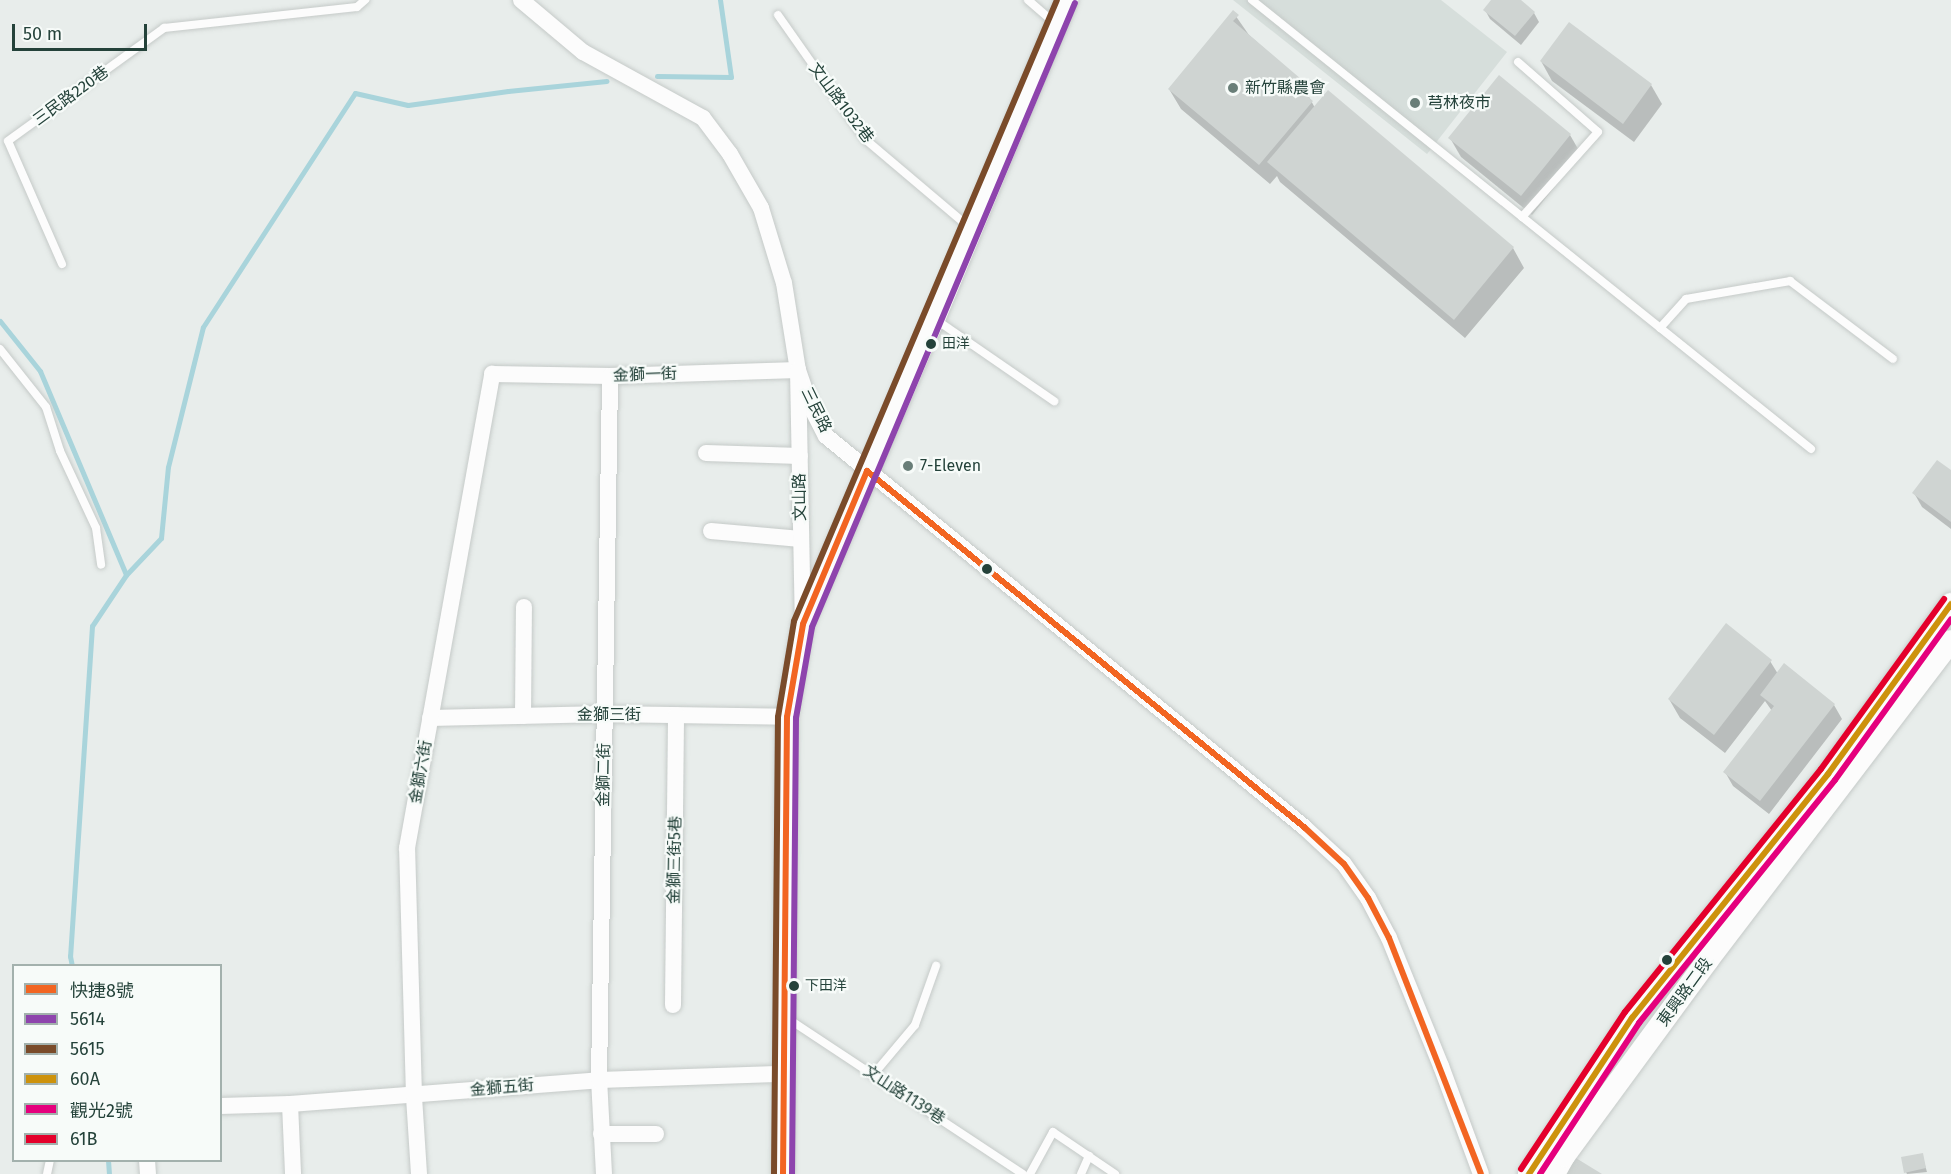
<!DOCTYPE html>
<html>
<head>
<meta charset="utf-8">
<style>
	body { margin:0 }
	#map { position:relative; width:1951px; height:1174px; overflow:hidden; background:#e8edeb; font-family:"Fira Sans","Noto Sans TC",sans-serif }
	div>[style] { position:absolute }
	.built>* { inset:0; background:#d6dedb }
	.shadow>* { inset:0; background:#0003 }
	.stream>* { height:5px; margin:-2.5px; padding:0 2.5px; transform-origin:2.5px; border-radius:2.5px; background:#a9d4db }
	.building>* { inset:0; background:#cfd4d2 }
	.roads { filter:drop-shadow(0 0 2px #c5cac8) drop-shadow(0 0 2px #c5cac8) }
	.lane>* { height:8px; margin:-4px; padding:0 4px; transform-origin:4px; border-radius:4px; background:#fcfcfc }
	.street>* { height:16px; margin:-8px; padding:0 8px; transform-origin:8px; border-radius:8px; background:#fcfcfc }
	.secondary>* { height:22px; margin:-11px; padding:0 11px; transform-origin:11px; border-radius:11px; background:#fcfcfc }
	.bus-1>* { height:6px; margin:-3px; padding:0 3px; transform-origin:3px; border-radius:3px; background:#f26522 }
	.bus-2>* { height:6px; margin:-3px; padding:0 3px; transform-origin:3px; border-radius:3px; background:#8e44ad }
	.bus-3>* { height:6px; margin:-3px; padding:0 3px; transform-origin:3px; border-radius:3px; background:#7a4b2a }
	.bus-4>* { height:6px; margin:-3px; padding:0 3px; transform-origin:3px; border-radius:3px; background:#cd920c }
	.bus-5>* { height:6px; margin:-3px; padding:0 3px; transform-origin:3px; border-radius:3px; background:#e5007d }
	.bus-6>* { height:6px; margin:-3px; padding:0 3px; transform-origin:3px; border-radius:3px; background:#e4002b }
	.dots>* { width:16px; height:16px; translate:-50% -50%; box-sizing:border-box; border:3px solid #f7fbf9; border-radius:50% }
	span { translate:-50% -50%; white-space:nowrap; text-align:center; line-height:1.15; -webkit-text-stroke:4.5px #f7fbf9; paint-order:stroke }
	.bus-label { font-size:14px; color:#24423a }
	.left { translate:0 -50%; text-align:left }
	.poi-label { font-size:16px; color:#24423a }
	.street-label { font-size:16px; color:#24423a }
	.legend { position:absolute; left:12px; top:964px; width:210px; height:198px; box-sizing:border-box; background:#f7fbf9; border:2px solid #a3b1ad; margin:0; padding:8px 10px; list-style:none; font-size:18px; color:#24423a }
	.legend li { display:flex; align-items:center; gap:12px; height:30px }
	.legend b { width:30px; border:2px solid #a3b1ad }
	.scale { position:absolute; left:12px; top:24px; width:135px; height:27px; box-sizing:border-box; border:3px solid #24423a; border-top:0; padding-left:8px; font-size:18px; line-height:21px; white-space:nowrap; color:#24423a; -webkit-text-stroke:4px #f7fbf9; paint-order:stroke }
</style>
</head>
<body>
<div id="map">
	<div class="built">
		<i style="clip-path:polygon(1233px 0,1441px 0,1507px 52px,1427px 154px)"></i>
	</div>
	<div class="shadow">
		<i style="clip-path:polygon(1493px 0,1518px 0,1534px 13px,1539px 22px,1521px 45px,1490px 19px,1485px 10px)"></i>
		<i style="clip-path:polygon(1233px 12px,1249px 35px,1300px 80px,1315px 108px,1513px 248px,1524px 268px,1465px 338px,1280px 182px,1277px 176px,1270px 184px,1181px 109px,1169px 89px)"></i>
		<i style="clip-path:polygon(1541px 61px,1651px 85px,1662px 104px,1634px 142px,1552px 81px)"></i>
		<i style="clip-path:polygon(1570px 135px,1581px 154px,1532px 215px,1461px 157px,1450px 138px)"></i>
		<i style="clip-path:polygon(1951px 472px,1951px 529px,1922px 507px,1914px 493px)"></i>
		<i style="clip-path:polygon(1770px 661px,1778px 674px,1834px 705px,1842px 719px,1769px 814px,1733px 786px,1725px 772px,1772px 711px,1765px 701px,1725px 753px,1680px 718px,1669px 699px)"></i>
		<i style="clip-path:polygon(1922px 1155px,1927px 1172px,1907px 1174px,1906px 1172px)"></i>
	</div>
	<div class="stream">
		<i style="left:657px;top:76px;width:74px;rotate:0.8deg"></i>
		<i style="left:731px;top:77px;width:78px;rotate:-98.1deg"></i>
		<i style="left:0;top:321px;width:64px;rotate:51.3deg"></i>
		<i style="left:40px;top:371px;width:221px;rotate:67.1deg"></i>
		<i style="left:126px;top:575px;width:61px;rotate:123.7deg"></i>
		<i style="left:92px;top:626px;width:331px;rotate:93.8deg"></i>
		<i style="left:70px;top:956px;width:10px;rotate:79deg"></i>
		<i style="left:126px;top:575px;width:51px;rotate:-46.6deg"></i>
		<i style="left:161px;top:538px;width:71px;rotate:-84.4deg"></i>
		<i style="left:168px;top:467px;width:144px;rotate:-76deg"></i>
		<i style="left:203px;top:327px;width:279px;rotate:-57deg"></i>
		<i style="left:355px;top:93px;width:54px;rotate:12.8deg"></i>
		<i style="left:408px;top:105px;width:101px;rotate:-8deg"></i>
		<i style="left:508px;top:91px;width:99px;rotate:-5.8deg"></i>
		<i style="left:108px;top:1160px;width:14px;rotate:86deg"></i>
	</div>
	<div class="building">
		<i style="clip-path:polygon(1491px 0,1521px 0,1535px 12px,1515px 36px,1483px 10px)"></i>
		<i style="clip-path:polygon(1233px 10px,1239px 15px,1233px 21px,1301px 79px,1295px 86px,1313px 101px,1259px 165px,1168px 89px)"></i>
		<i style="clip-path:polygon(1569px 22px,1652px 84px,1623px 124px,1540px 61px)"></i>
		<i style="clip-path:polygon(1499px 75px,1571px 134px,1521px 196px,1448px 138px)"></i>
		<i style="clip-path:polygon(1328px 90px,1514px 247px,1454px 320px,1267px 162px)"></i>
		<i style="clip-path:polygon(1937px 460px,1951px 470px,1951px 522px,1912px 493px)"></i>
		<i style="clip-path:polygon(1726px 623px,1772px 660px,1714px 735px,1668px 699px)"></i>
		<i style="clip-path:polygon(1784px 663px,1835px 704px,1760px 801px,1723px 772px,1774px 706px,1760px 695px)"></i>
		<i style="clip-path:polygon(1923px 1153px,1926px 1168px,1904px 1173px,1901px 1157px)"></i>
		<i style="clip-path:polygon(1571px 1155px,1602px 1174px,1559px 1174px)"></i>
	</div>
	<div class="roads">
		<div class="lane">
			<i style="left:1028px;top:0;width:35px;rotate:41deg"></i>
			<i style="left:1252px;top:0;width:717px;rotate:38.77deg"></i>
			<i style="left:778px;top:15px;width:153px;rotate:54.9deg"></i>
			<i style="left:866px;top:140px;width:136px;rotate:40.2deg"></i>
			<i style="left:1518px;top:62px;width:106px;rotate:41.2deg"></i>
			<i style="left:1598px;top:132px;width:114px;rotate:131.8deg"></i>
			<i style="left:62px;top:264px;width:134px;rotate:-113.7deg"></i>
			<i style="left:8px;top:141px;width:193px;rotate:-35.9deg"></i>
			<i style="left:164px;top:28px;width:194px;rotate:-6.2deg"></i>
			<i style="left:357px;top:7px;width:11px;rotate:-41deg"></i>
			<i style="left:935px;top:319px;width:145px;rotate:34.6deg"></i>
			<i style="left:1660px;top:328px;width:39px;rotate:-48deg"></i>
			<i style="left:1686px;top:299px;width:106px;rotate:-9.8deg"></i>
			<i style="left:1790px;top:281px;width:129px;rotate:37.1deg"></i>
			<i style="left:0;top:349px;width:74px;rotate:51.6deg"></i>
			<i style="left:46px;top:407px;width:46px;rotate:72.3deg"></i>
			<i style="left:60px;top:451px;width:85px;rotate:64.9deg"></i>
			<i style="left:96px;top:528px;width:37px;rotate:82deg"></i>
			<i style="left:787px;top:1018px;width:283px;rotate:33.5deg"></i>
			<i style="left:873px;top:1075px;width:65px;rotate:-50deg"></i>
			<i style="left:915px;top:1025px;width:63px;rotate:-70.4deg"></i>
			<i style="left:47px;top:1174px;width:14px;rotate:-78deg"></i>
			<i style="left:1030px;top:1174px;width:48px;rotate:-61.3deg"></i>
			<i style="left:1053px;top:1132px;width:75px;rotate:34.1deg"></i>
			<i style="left:1081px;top:1174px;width:20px;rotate:-66deg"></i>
		</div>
		<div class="street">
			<i style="left:521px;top:0;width:81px;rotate:40deg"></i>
			<i style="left:583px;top:52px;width:137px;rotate:28.8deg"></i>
			<i style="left:703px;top:118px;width:45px;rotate:53.1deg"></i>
			<i style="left:730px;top:154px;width:62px;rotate:60.1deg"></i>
			<i style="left:761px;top:208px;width:78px;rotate:73deg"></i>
			<i style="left:784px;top:283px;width:88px;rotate:80.9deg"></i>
			<i style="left:798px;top:370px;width:37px;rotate:71deg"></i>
			<i style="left:810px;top:405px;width:35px;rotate:63deg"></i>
			<i style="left:826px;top:436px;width:618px;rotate:39.28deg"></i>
			<i style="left:1304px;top:827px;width:54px;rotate:42.8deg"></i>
			<i style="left:1344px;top:864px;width:42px;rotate:54.8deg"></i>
			<i style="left:1368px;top:898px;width:45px;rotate:62.3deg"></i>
			<i style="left:1389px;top:938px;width:138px;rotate:67.9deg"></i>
			<i style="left:1441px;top:1066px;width:115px;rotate:69.7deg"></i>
			<i style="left:706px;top:453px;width:94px;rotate:1.8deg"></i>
			<i style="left:711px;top:531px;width:90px;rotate:5.1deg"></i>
			<i style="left:523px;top:716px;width:109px;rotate:-89.5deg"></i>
			<i style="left:430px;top:718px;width:175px;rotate:-1.3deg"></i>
			<i style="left:605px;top:714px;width:182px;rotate:0.9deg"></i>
			<i style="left:673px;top:1005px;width:290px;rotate:-89.4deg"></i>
			<i style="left:290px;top:1104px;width:70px;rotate:87.5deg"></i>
			<i style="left:220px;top:1106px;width:70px;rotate:-1.6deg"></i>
			<i style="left:290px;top:1104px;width:310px;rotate:-4.4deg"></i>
			<i style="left:599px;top:1080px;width:185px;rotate:-1.9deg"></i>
			<i style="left:601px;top:1134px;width:55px"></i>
			<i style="left:147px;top:1160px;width:14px;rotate:86deg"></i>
			<i style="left:419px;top:1174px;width:78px;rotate:-93.7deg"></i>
			<i style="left:414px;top:1096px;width:248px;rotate:-91.6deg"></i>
			<i style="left:407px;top:848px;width:482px;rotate:-79.8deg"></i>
			<i style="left:492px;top:374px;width:118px;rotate:1deg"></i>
			<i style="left:610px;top:376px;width:188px;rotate:-1.8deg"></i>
			<i style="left:798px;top:370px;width:250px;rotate:88.9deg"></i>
			<i style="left:604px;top:1174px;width:94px;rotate:-93deg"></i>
			<i style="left:599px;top:1080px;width:704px;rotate:-89.1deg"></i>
		</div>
		<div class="secondary">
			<i style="left:783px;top:1174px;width:457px;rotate:-89.5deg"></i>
			<i style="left:787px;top:717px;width:94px;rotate:-80.2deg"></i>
			<i style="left:803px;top:624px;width:332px;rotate:-66.8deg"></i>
			<i style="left:934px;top:319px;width:346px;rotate:-67.4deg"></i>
			<i style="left:1529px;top:1174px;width:187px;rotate:-56.6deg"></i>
			<i style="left:1632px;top:1018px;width:313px;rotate:-51.2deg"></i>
			<i style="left:1828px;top:774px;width:210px;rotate:-54.1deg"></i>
			<i style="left:1554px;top:1174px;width:21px;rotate:-61deg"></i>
			<i style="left:1564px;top:1156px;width:242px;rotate:-53.7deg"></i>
			<i style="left:1707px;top:961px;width:402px;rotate:-52.7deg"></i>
		</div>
	</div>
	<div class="bus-1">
		<i style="left:867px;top:471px;width:564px;rotate:39.17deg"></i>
		<i style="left:1304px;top:827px;width:54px;rotate:42.8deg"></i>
		<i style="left:1344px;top:864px;width:42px;rotate:54.8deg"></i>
		<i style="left:1368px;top:898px;width:45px;rotate:62.3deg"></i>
		<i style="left:1389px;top:938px;width:253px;rotate:68.7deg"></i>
		<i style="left:783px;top:1174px;width:457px;rotate:-89.5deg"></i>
		<i style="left:787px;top:717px;width:94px;rotate:-80.2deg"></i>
		<i style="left:803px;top:624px;width:166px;rotate:-67.3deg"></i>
	</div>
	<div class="bus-2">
		<i style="left:792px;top:1174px;width:456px;rotate:-89.5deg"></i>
		<i style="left:796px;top:718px;width:92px;rotate:-80deg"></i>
		<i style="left:812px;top:627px;width:677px;rotate:-67.15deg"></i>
	</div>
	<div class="bus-3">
		<i style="left:774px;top:1174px;width:457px;rotate:-89.5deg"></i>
		<i style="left:778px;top:717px;width:97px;rotate:-80.5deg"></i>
		<i style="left:794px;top:621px;width:674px;rotate:-67.05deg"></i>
	</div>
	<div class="bus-4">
		<i style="left:1529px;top:1174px;width:187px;rotate:-56.6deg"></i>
		<i style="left:1632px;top:1018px;width:313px;rotate:-51.2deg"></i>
		<i style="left:1828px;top:774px;width:210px;rotate:-54.1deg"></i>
	</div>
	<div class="bus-5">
		<i style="left:1540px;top:1174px;width:181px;rotate:-56.7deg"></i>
		<i style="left:1639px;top:1023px;width:312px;rotate:-51.1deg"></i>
		<i style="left:1835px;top:780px;width:198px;rotate:-54.2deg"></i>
	</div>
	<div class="bus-6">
		<i style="left:1521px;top:1169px;width:188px;rotate:-56.5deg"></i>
		<i style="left:1625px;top:1012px;width:312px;rotate:-51.1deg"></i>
		<i style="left:1821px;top:769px;width:210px;rotate:-54.1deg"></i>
	</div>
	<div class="dots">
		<i style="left:1233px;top:88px;background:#697e78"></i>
		<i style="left:1415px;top:103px;background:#697e78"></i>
		<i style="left:931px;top:344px;background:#24423a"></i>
		<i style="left:908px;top:466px;background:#697e78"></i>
		<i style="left:987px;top:569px;background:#24423a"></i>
		<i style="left:1667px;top:960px;background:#24423a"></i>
		<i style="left:794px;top:986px;background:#24423a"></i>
	</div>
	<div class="bus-label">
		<span class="left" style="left:942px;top:344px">田洋</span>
		<span class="left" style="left:805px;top:986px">下田洋</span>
	</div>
	<div class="poi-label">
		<span class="left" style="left:1245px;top:88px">新竹縣農會</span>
		<span class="left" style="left:1427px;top:103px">芎林夜市</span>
		<span class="left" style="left:920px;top:466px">7-Eleven</span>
	</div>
	<div class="street-label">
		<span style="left:71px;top:96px;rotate:-36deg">三民路220巷</span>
		<span style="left:841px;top:103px;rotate:53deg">文山路1032巷</span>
		<span style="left:645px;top:375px;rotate:-2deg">金獅一街</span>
		<span style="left:816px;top:410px;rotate:64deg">三民路</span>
		<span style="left:800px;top:497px;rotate:-91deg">文山路</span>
		<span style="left:609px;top:715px">金獅三街</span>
		<span style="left:421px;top:772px;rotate:-80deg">金獅六街</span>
		<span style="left:604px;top:775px;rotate:-89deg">金獅二街</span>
		<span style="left:675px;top:860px;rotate:-89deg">金獅三街5巷</span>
		<span style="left:1685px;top:992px;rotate:-54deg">東興路二段</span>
		<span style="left:502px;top:1088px;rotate:-5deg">金獅五街</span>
		<span style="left:904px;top:1095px;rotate:33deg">文山路1139巷</span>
	</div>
	<ul class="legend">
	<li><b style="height:8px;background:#f26522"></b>快捷8號</li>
	<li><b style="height:8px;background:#8e44ad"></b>5614</li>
	<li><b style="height:8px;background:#7a4b2a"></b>5615</li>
	<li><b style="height:8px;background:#cd920c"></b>60A</li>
	<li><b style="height:8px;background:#e5007d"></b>觀光2號</li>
	<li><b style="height:8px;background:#e4002b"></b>61B</li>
	</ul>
	<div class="scale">50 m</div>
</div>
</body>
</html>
